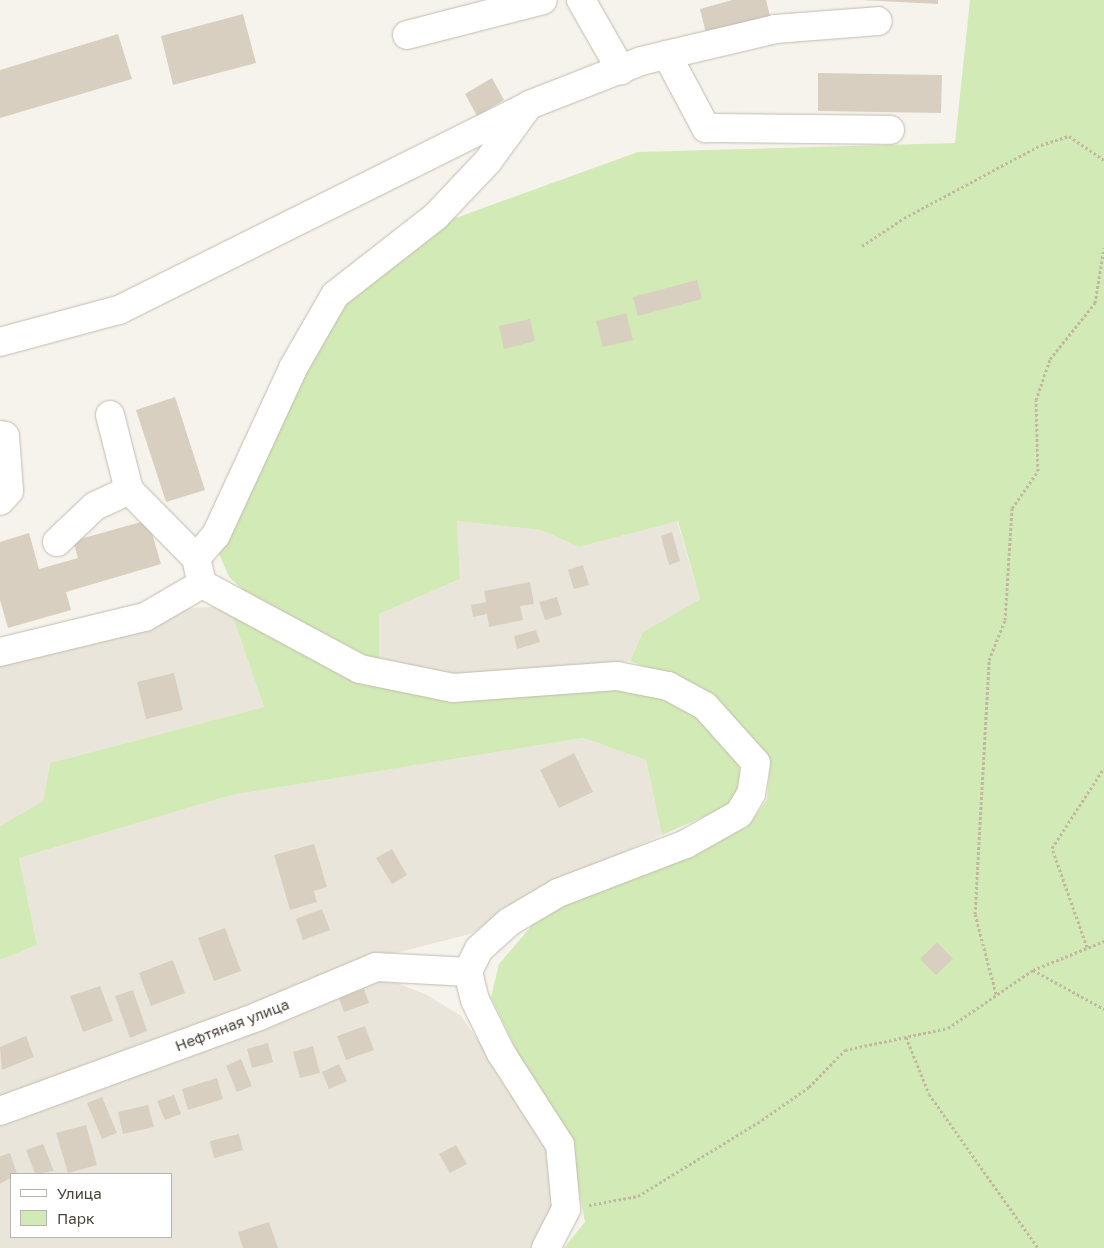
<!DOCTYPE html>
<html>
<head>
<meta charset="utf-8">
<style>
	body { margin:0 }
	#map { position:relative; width:1104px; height:1248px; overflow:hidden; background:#f6f3ec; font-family:"Golos Text",sans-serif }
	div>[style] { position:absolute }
	.residential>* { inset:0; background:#eae5da }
	.green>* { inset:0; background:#d2eab5 }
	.building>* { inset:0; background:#d8cfc1 }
	.path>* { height:3px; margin-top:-1.5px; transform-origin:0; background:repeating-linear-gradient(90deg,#c4b79f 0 2.5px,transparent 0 5px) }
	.roads { filter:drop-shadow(0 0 1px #c2bbae) drop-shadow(0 0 1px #c2bbae) }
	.minor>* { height:28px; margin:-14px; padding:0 14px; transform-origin:14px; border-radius:14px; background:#fff }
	span { translate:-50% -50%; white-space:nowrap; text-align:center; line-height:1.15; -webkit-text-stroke:5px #fff; paint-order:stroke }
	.street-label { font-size:15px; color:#4b4439 }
	.legend { position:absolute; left:10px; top:1173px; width:162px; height:65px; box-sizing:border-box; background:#fff; border:1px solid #b7b4b0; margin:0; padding:6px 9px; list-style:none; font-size:15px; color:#4b4439 }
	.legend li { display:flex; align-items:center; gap:10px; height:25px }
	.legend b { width:25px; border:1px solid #b7b4b0 }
</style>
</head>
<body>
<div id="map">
	<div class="residential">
		<i style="clip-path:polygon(457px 521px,541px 530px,579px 547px,677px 521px,700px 599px,643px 632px,630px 661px,505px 679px,456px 681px,379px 662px,379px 614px,460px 579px)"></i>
		<i style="clip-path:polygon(229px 606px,264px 707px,50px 763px,43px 801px,0 826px,0 663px,150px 624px,188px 608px)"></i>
		<i style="clip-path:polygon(583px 738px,646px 760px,662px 835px,549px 885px,470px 934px,372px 959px,0 1101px,0 960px,37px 945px,19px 858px,232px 795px)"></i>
		<i style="clip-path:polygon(evenodd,365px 979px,387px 979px,427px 995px,461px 1016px,537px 1124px,551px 1147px,555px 1211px,531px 1248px,0 1248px,0 1119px,365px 979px,11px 1174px,171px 1174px,171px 1237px,11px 1237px,11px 1174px)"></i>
	</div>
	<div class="green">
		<i style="clip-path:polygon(970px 0,1104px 0,1104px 1248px,564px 1248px,585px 1222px,576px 1175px,491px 997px,499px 964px,534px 923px,594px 888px,698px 853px,748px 826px,767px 800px,770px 764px,746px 736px,667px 675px,630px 661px,643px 632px,700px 599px,678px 521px,579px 547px,541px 530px,457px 521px,460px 579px,379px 614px,379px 662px,249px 595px,229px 577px,219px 554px,221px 535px,325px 326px,363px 282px,453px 219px,638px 152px,955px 143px)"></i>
		<i style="clip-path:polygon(229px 606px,356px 677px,608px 684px,661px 694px,696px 714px,726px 739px,739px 765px,741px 785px,730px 805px,662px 835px,646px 760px,583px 738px,232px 795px,19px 858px,37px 945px,0 960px,0 826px,43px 801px,50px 763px,264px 707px)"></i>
	</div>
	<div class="building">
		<i style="clip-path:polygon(732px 0,766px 0,770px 16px,706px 33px,700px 9px)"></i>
		<i style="clip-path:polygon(861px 0,938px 0,938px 4px)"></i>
		<i style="clip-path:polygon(243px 14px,256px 63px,173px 85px,161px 36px)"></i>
		<i style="clip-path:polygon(118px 34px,132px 79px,0 118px,0 70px)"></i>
		<i style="clip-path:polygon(818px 73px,942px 75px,941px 113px,818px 111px)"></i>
		<i style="clip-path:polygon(492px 78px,504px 100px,477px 116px,465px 94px)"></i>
		<i style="clip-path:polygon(697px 280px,702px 299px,638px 316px,633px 297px)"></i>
		<i style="clip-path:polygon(626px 313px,633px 340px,603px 347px,596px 321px)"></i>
		<i style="clip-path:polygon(530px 319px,535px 341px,504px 349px,499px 326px)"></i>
		<i style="clip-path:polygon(175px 397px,205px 490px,166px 502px,136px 410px)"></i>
		<i style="clip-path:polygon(148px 520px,161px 564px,66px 592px,71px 610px,8px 628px,0 600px,0 542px,29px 533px,39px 569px,78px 558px,73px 541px)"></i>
		<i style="clip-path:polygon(672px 532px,680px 561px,669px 565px,661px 536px)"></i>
		<i style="clip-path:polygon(583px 565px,589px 585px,574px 589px,568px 570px)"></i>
		<i style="clip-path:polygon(530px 582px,534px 604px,520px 606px,523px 620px,489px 627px,487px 614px,473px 617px,471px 605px,486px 602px,484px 591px)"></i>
		<i style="clip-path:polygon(557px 597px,562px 615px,545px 620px,539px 602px)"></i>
		<i style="clip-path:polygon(536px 630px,540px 642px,517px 649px,514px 636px)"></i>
		<i style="clip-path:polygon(174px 673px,183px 710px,146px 719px,137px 682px)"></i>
		<i style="clip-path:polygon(574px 753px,593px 792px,559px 808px,540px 770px)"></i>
		<i style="clip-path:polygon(314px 844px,327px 887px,314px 891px,317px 902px,290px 910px,274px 855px)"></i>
		<i style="clip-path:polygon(392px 849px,407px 875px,392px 884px,376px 858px)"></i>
		<i style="clip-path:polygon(322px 909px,330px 930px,303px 940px,296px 919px)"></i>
		<i style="clip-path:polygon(225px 928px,241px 971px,214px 981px,198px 938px)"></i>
		<i style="clip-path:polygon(937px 942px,953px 959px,936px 975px,920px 959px)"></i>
		<i style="clip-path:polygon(173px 960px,185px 993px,151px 1006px,139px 973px)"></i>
		<i style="clip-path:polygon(100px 986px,113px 1021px,83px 1032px,70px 996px)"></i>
		<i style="clip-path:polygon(364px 989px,369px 1003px,344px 1012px,339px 998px)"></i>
		<i style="clip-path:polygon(133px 990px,147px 1031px,130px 1038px,115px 996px)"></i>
		<i style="clip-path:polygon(365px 1026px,374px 1050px,346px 1060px,337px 1036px)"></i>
		<i style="clip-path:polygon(26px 1036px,34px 1057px,2px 1070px,0 1047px)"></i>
		<i style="clip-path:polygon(268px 1043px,273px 1062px,252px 1068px,247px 1049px)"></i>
		<i style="clip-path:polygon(313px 1046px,320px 1073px,300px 1078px,293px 1052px)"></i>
		<i style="clip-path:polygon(241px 1059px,252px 1086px,237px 1092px,226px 1066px)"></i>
		<i style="clip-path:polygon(339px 1064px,347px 1081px,329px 1089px,322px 1072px)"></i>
		<i style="clip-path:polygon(217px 1078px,223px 1099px,188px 1110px,182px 1089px)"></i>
		<i style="clip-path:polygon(174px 1095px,181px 1114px,165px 1120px,157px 1101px)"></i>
		<i style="clip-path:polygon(102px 1097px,117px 1133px,102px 1139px,87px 1103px)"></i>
		<i style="clip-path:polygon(148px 1105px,154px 1127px,123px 1134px,118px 1112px)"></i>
		<i style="clip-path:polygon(86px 1125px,97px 1165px,68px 1173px,56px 1133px)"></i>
		<i style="clip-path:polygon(239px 1134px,243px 1150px,214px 1158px,210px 1141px)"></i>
		<i style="clip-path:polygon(43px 1144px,54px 1171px,35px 1174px,26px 1150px)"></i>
		<i style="clip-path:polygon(456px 1145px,467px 1164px,450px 1173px,439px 1154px)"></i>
		<i style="clip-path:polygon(10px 1153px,17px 1174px,0 1184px,0 1156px)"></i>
		<i style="clip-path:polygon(269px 1222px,278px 1248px,243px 1248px,238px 1232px)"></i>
	</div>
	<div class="path">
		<i style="left:862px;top:246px;width:50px;rotate:-33.7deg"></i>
		<i style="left:904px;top:218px;width:155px;rotate:-28.1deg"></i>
		<i style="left:1041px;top:145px;width:29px;rotate:-18deg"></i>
		<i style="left:1069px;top:136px;width:42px;rotate:34.4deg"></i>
		<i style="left:1087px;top:947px;width:105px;rotate:-109.5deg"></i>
		<i style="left:1052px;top:848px;width:95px;rotate:-57deg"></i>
		<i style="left:1033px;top:970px;width:81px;rotate:28.8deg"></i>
		<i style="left:996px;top:994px;width:83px;rotate:-104.7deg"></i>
		<i style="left:975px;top:914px;width:254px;rotate:-86.8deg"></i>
		<i style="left:989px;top:660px;width:43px;rotate:-68.2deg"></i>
		<i style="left:1005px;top:620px;width:112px;rotate:-86.4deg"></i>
		<i style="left:1012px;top:508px;width:45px;rotate:-54.9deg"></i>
		<i style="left:1038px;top:471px;width:71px;rotate:-91.6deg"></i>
		<i style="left:1036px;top:400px;width:43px;rotate:-71.1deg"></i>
		<i style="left:1050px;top:359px;width:72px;rotate:-51.2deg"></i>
		<i style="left:1095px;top:303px;width:56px;rotate:-80.7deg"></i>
		<i style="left:906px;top:1037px;width:61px;rotate:68deg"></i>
		<i style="left:929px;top:1094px;width:189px;rotate:54.7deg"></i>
		<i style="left:589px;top:1205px;width:50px;rotate:-10.4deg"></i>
		<i style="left:638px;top:1196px;width:145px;rotate:-31.5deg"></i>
		<i style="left:762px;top:1120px;width:57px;rotate:-35.1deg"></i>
		<i style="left:809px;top:1087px;width:52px;rotate:-45.8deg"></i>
		<i style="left:845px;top:1050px;width:105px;rotate:-12.1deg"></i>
		<i style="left:948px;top:1028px;width:103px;rotate:-34.3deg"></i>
		<i style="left:1033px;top:970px;width:77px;rotate:-22.2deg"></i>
	</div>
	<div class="roads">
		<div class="minor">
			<i style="left:581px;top:0;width:81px;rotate:60.3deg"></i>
			<i style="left:407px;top:35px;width:140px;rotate:-14.4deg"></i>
			<i style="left:667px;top:55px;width:83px;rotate:61.9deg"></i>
			<i style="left:706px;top:128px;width:184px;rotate:0.6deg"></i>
			<i style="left:0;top:342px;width:123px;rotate:-15.1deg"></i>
			<i style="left:119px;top:310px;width:455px;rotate:-26.5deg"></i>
			<i style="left:110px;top:415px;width:77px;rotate:75.8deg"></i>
			<i style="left:129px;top:490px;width:95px;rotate:45.4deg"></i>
			<i style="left:0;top:435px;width:5px;rotate:11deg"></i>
			<i style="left:5px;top:436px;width:55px;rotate:85.8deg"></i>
			<i style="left:9px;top:491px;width:13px;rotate:132deg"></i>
			<i style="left:57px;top:542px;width:52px;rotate:-43.5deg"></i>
			<i style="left:95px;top:506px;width:38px;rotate:-25deg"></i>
			<i style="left:202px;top:584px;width:179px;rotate:28.3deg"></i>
			<i style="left:360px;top:669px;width:95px;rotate:11.5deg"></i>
			<i style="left:453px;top:688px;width:164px;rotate:-4.2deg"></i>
			<i style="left:617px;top:676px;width:52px;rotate:11.1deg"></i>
			<i style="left:668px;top:686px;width:42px;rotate:28.4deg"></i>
			<i style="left:705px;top:706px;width:76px;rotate:48.2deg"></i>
			<i style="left:756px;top:763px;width:31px;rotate:99deg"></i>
			<i style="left:751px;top:794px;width:23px;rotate:121deg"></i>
			<i style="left:739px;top:814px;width:61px;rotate:150.5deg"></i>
			<i style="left:686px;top:844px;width:137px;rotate:159.1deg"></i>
			<i style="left:558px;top:893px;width:57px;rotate:149.4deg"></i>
			<i style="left:509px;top:922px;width:40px;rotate:138deg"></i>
			<i style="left:479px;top:949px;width:25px;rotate:116deg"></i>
			<i style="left:468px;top:972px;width:29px;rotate:76deg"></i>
			<i style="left:475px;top:1000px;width:59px;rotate:63.9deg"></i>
			<i style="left:501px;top:1053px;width:109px;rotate:57.3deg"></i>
			<i style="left:560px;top:1145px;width:64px;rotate:84.6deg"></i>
			<i style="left:566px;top:1209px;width:44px;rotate:117.1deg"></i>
			<i style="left:202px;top:584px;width:27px;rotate:-103deg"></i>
			<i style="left:196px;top:558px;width:30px;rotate:-49deg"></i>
			<i style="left:216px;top:535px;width:184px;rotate:-65.2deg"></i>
			<i style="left:293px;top:368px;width:84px;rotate:-60.1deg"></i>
			<i style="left:335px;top:295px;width:128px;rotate:-38deg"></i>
			<i style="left:436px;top:216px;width:76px;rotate:-46.6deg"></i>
			<i style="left:488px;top:161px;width:69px;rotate:-53.8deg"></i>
			<i style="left:529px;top:105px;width:120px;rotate:-21.4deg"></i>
			<i style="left:641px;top:61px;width:138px;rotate:-13.4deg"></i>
			<i style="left:775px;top:29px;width:103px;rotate:-4.4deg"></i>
			<i style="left:0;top:652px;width:149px;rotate:-13.6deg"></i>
			<i style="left:145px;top:617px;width:66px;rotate:-30.1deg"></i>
			<i style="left:0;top:1111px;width:276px;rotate:-20.1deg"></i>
			<i style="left:259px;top:1016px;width:127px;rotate:-22.7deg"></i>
			<i style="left:376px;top:967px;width:92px;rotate:3.1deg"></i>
		</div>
	</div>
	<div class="street-label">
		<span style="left:232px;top:1025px;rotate:-21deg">Нефтяная улица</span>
	</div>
	<ul class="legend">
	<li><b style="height:6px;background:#fff"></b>Улица</li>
	<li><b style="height:14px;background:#d2eab5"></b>Парк</li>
	</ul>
</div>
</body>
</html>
